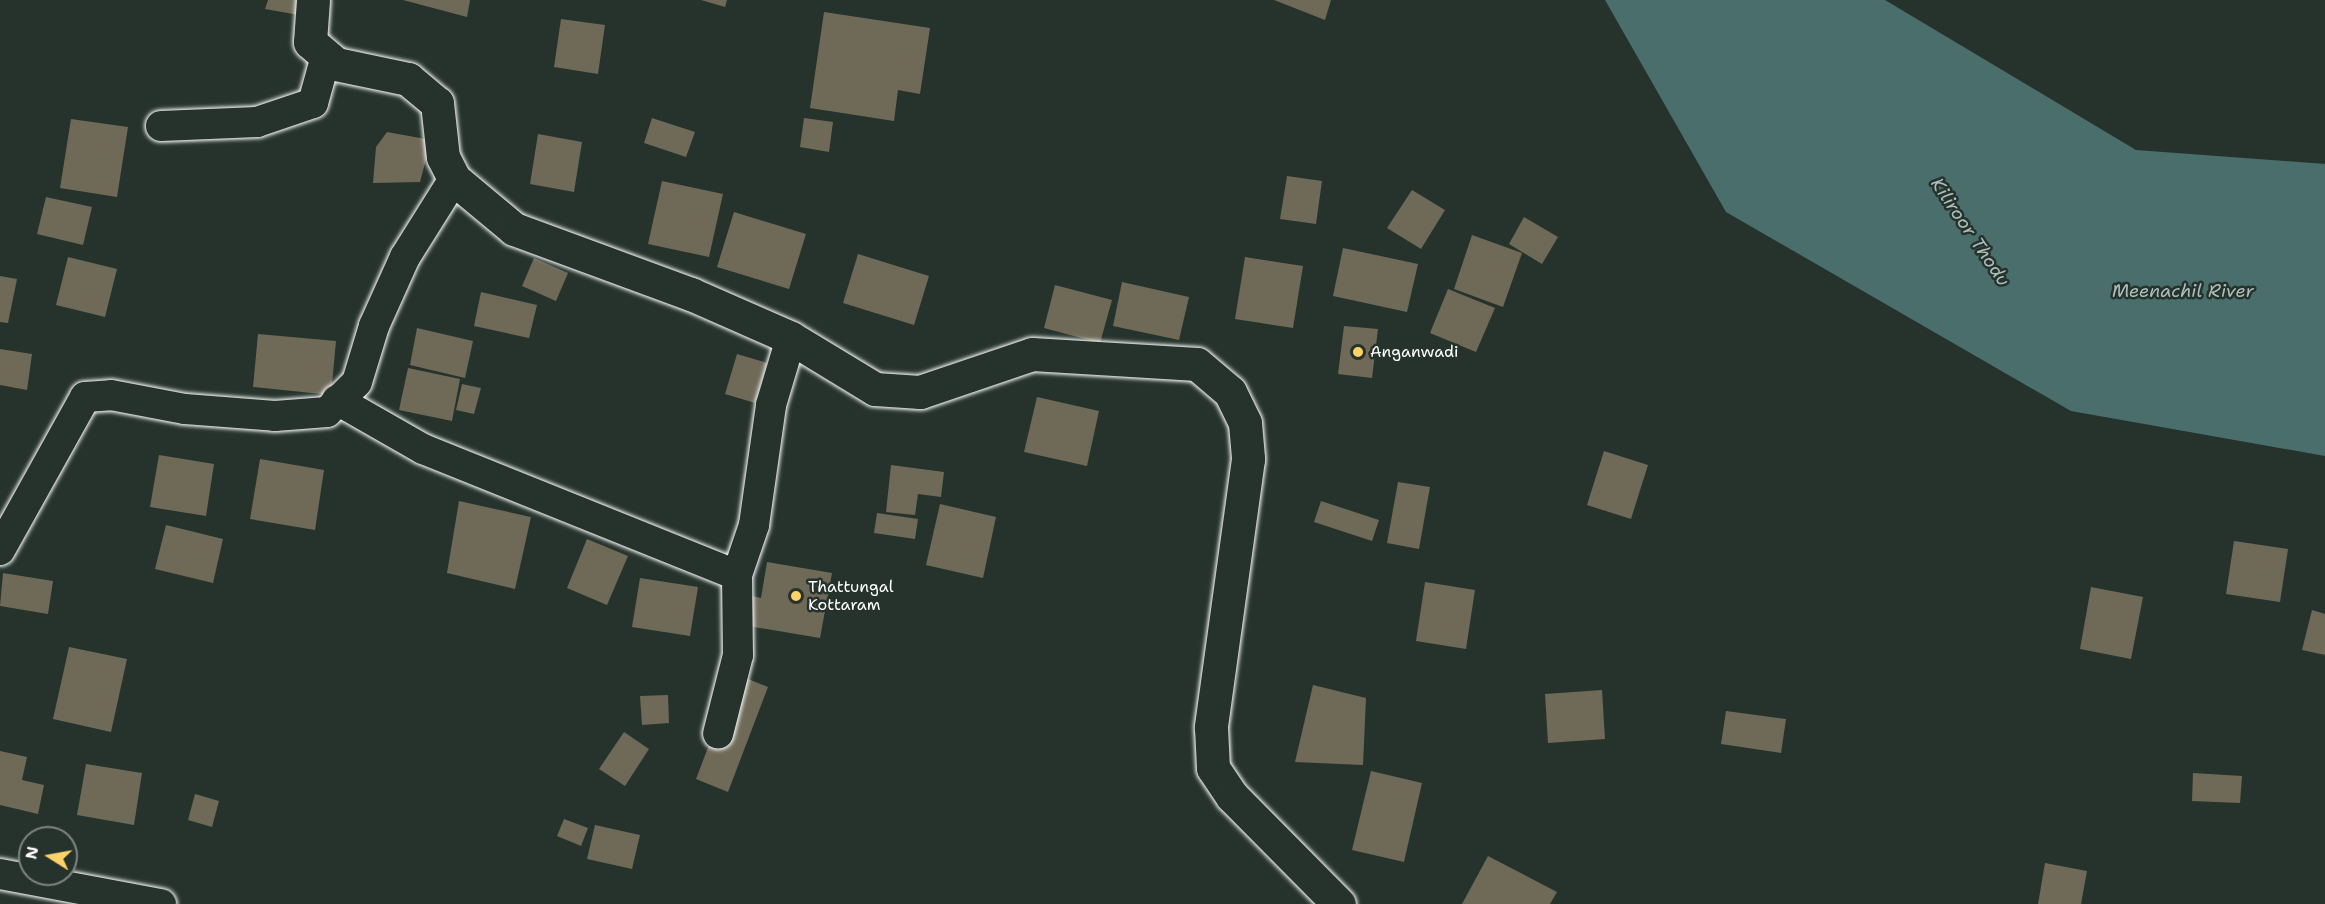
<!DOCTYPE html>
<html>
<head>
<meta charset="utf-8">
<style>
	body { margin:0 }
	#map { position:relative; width:2325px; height:904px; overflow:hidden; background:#26332d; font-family:"Shantell Sans",sans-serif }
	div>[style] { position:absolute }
	.water>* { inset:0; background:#496e6c }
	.building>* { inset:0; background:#6e6a57 }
	.roads { filter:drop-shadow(0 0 2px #fff) drop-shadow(0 0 2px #fff) }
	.street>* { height:30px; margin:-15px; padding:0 15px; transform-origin:15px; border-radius:15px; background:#26332d }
	.secondary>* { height:33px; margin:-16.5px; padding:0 16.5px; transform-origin:16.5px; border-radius:16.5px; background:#26332d }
	.dots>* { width:16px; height:16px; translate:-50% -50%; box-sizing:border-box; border:3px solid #26332d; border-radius:50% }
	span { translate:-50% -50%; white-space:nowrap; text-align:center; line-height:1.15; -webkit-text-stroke:5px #26332d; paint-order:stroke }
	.poi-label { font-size:16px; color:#fff }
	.left { translate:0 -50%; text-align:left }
	.water-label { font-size:18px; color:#adbebd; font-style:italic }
	.north { position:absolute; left:18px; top:826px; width:60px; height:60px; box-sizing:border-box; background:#26332d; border:2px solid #7d8581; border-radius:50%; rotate:281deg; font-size:16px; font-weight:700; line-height:24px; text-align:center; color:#fff }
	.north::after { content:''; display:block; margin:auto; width:21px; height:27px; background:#ffd166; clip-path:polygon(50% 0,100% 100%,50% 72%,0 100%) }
</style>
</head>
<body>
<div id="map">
	<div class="water">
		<i style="clip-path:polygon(1605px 0,1885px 0,2136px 150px,2325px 164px,2325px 456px,2071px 411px,1726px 212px)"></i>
	</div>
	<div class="building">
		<i style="clip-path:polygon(268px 0,302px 0,299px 15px,265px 9px)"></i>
		<i style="clip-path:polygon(403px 0,470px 0,467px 17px)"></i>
		<i style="clip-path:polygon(701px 0,727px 0,725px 7px)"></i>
		<i style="clip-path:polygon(1274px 0,1331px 0,1325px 20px)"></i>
		<i style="clip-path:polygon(824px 12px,930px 28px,920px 94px,898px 90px,894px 121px,810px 108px)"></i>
		<i style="clip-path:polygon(561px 19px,605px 25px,598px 74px,554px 67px)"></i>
		<i style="clip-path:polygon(652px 118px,695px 132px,686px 157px,644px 143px)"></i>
		<i style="clip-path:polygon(804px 118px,833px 122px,829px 152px,800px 147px)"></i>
		<i style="clip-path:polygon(71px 119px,128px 127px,117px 197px,60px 188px)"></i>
		<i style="clip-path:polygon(387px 132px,431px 140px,420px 182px,373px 183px,376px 147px)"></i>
		<i style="clip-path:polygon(538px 134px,582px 142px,574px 192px,530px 184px)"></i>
		<i style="clip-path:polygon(1287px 176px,1322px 181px,1316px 224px,1280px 219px)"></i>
		<i style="clip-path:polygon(662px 181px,723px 194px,709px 257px,648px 244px)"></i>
		<i style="clip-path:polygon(1412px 190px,1445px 210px,1421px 249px,1387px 228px)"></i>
		<i style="clip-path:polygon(46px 197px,92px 207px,83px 245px,37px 234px)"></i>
		<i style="clip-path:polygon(734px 212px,806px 234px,789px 289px,717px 267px)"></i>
		<i style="clip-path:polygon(1524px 217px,1558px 237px,1542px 264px,1509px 244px)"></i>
		<i style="clip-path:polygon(1472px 235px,1522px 253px,1503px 307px,1454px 289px)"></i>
		<i style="clip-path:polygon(1343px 248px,1418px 264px,1407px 312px,1333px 296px)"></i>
		<i style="clip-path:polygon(858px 254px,929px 276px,914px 325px,843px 303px)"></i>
		<i style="clip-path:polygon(68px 257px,117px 269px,105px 317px,56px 305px)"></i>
		<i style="clip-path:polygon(1245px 257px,1303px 266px,1293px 328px,1235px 319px)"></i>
		<i style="clip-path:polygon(534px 258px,568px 273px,556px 301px,522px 286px)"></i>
		<i style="clip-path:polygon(0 276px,17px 279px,8px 323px,0 322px)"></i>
		<i style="clip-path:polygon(1122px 282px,1189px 297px,1179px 340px,1113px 326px)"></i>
		<i style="clip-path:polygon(1055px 285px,1112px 300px,1100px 343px,1044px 328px)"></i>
		<i style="clip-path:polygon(1448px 289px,1495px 308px,1476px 352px,1430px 333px)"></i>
		<i style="clip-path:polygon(481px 292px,537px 305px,529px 338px,474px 326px)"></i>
		<i style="clip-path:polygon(1344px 326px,1378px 329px,1372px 378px,1338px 374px)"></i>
		<i style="clip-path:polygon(417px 328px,473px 341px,465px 378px,410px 365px)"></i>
		<i style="clip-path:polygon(258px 334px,336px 341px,331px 395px,253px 387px)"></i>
		<i style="clip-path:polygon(0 349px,32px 354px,27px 390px,0 385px)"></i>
		<i style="clip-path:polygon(737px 354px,767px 363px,755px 403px,725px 394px)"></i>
		<i style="clip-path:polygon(408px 368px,460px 379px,452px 421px,399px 410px)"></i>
		<i style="clip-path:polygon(462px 384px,481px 388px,474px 414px,456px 410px)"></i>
		<i style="clip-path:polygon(1037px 397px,1099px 411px,1087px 466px,1024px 452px)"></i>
		<i style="clip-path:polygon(1604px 451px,1648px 465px,1631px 519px,1587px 505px)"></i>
		<i style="clip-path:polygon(159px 455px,214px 464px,206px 516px,150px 507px)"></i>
		<i style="clip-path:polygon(260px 459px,324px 470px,315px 530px,250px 519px)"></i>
		<i style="clip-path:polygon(891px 465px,944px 472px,941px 497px,918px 494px,915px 515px,886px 512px)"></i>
		<i style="clip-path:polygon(1398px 482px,1430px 487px,1419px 549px,1387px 543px)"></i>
		<i style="clip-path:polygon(459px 501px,531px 517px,515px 589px,447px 573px)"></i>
		<i style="clip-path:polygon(1321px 501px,1379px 520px,1372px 541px,1314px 522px)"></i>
		<i style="clip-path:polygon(940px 504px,996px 517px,983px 578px,926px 565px)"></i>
		<i style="clip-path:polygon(877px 513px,918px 519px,915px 539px,874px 533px)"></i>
		<i style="clip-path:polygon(166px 525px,223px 539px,213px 583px,155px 569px)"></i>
		<i style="clip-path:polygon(587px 539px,628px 556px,607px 605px,567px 588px)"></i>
		<i style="clip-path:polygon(2234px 541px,2288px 549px,2280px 602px,2226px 594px)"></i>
		<i style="clip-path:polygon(767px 562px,832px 573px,820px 638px,742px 625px,748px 595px,761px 598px)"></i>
		<i style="clip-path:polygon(3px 573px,53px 581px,48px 614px,0 606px)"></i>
		<i style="clip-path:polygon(640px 578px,698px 587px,690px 636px,632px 627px)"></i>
		<i style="clip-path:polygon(1425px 582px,1475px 590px,1466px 649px,1416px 641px)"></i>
		<i style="clip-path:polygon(2091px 587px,2143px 597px,2131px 659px,2080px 649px)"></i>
		<i style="clip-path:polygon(2312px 610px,2325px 614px,2325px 655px,2302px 650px)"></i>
		<i style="clip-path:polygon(69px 647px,127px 659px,111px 732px,53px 719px)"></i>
		<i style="clip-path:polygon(736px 674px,768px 687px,728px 792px,696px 779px)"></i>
		<i style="clip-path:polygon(1313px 685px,1366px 698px,1363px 765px,1295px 762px)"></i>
		<i style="clip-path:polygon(1602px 690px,1605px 739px,1548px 743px,1545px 694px)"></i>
		<i style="clip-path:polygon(668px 695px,669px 723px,642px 725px,640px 696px)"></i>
		<i style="clip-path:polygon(1726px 711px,1786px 719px,1781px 753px,1721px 744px)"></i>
		<i style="clip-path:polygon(624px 732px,649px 749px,625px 786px,599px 769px)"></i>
		<i style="clip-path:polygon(0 751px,27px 757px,22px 780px,44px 785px,38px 814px,0 805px)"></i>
		<i style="clip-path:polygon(86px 764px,142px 773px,134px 825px,77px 815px)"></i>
		<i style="clip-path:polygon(1371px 771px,1422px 783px,1404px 862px,1352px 850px)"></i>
		<i style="clip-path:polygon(2193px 773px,2242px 776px,2240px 803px,2192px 801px)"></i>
		<i style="clip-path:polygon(195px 794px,219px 801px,212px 827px,188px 820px)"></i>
		<i style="clip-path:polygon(564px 819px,588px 828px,581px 846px,557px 836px)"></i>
		<i style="clip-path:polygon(595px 825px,640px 835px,632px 869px,587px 859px)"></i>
		<i style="clip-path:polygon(1488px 856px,1557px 892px,1550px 904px,1462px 904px)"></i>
		<i style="clip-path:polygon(2045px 863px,2087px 871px,2081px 904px,2038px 904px)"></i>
	</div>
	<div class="roads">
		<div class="street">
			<i style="left:161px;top:126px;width:96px;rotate:-2.4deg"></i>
			<i style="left:257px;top:122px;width:59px;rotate:-18.7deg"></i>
			<i style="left:313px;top:103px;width:49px;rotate:-74.5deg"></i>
			<i style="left:337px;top:400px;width:99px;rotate:29.7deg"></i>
			<i style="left:423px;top:449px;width:338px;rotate:21.9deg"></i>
			<i style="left:737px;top:575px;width:80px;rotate:89.3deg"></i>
			<i style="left:738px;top:655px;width:81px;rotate:104.2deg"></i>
			<i style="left:0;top:550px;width:175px;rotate:-60.9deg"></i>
			<i style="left:85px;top:397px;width:26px;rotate:-4deg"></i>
			<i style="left:111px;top:395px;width:75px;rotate:10.7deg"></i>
			<i style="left:185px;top:409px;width:90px;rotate:4.4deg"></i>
			<i style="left:275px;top:416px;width:52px;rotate:-4.4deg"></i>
			<i style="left:327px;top:412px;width:42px;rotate:-45deg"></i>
			<i style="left:357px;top:382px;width:59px;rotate:-73.1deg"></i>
			<i style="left:374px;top:326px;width:76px;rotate:-65.8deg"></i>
			<i style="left:405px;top:257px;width:92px;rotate:-57.9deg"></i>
			<i style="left:737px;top:575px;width:53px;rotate:-71.2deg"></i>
			<i style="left:754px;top:525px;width:121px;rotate:-81.9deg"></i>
			<i style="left:771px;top:405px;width:70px;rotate:-73.4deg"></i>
			<i style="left:0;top:874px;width:164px;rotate:10.6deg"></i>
		</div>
		<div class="secondary">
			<i style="left:313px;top:0;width:42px;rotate:94.1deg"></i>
			<i style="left:310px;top:42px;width:34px;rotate:40deg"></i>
			<i style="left:336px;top:64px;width:74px;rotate:11.8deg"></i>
			<i style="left:408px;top:79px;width:38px;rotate:40deg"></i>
			<i style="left:437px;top:103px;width:54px;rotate:83.7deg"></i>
			<i style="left:443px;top:157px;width:25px;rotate:63deg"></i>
			<i style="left:454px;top:179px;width:78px;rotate:39.8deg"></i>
			<i style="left:514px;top:229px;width:189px;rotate:20.2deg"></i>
			<i style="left:691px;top:294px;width:109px;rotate:23.7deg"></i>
			<i style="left:791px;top:338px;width:98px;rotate:31.3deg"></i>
			<i style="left:875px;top:389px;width:45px;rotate:3.8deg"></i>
			<i style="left:920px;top:392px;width:118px;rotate:-18.7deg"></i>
			<i style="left:1032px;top:354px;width:165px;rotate:3.5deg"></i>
			<i style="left:1197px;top:364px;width:43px;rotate:40.3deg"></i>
			<i style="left:1230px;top:392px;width:34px;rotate:64deg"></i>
			<i style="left:1245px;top:423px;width:36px;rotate:85deg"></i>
			<i style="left:1248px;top:459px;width:271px;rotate:97.9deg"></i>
			<i style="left:1211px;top:727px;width:41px;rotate:87.2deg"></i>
			<i style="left:1213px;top:768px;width:34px;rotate:56deg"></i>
			<i style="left:1232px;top:796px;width:152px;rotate:45.3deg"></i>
		</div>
	</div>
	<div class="dots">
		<i style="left:1358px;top:352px;background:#ffd166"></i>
		<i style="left:796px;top:596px;background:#ffd166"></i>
	</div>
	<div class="poi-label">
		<span class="left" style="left:1370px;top:352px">Anganwadi</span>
		<span class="left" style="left:808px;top:596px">Thattungal<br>Kottaram</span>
	</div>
	<div class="water-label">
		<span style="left:1970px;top:232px;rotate:56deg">Kiliroor Thodu</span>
		<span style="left:2183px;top:291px">Meenachil River</span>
	</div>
	<div class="north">N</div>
</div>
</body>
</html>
